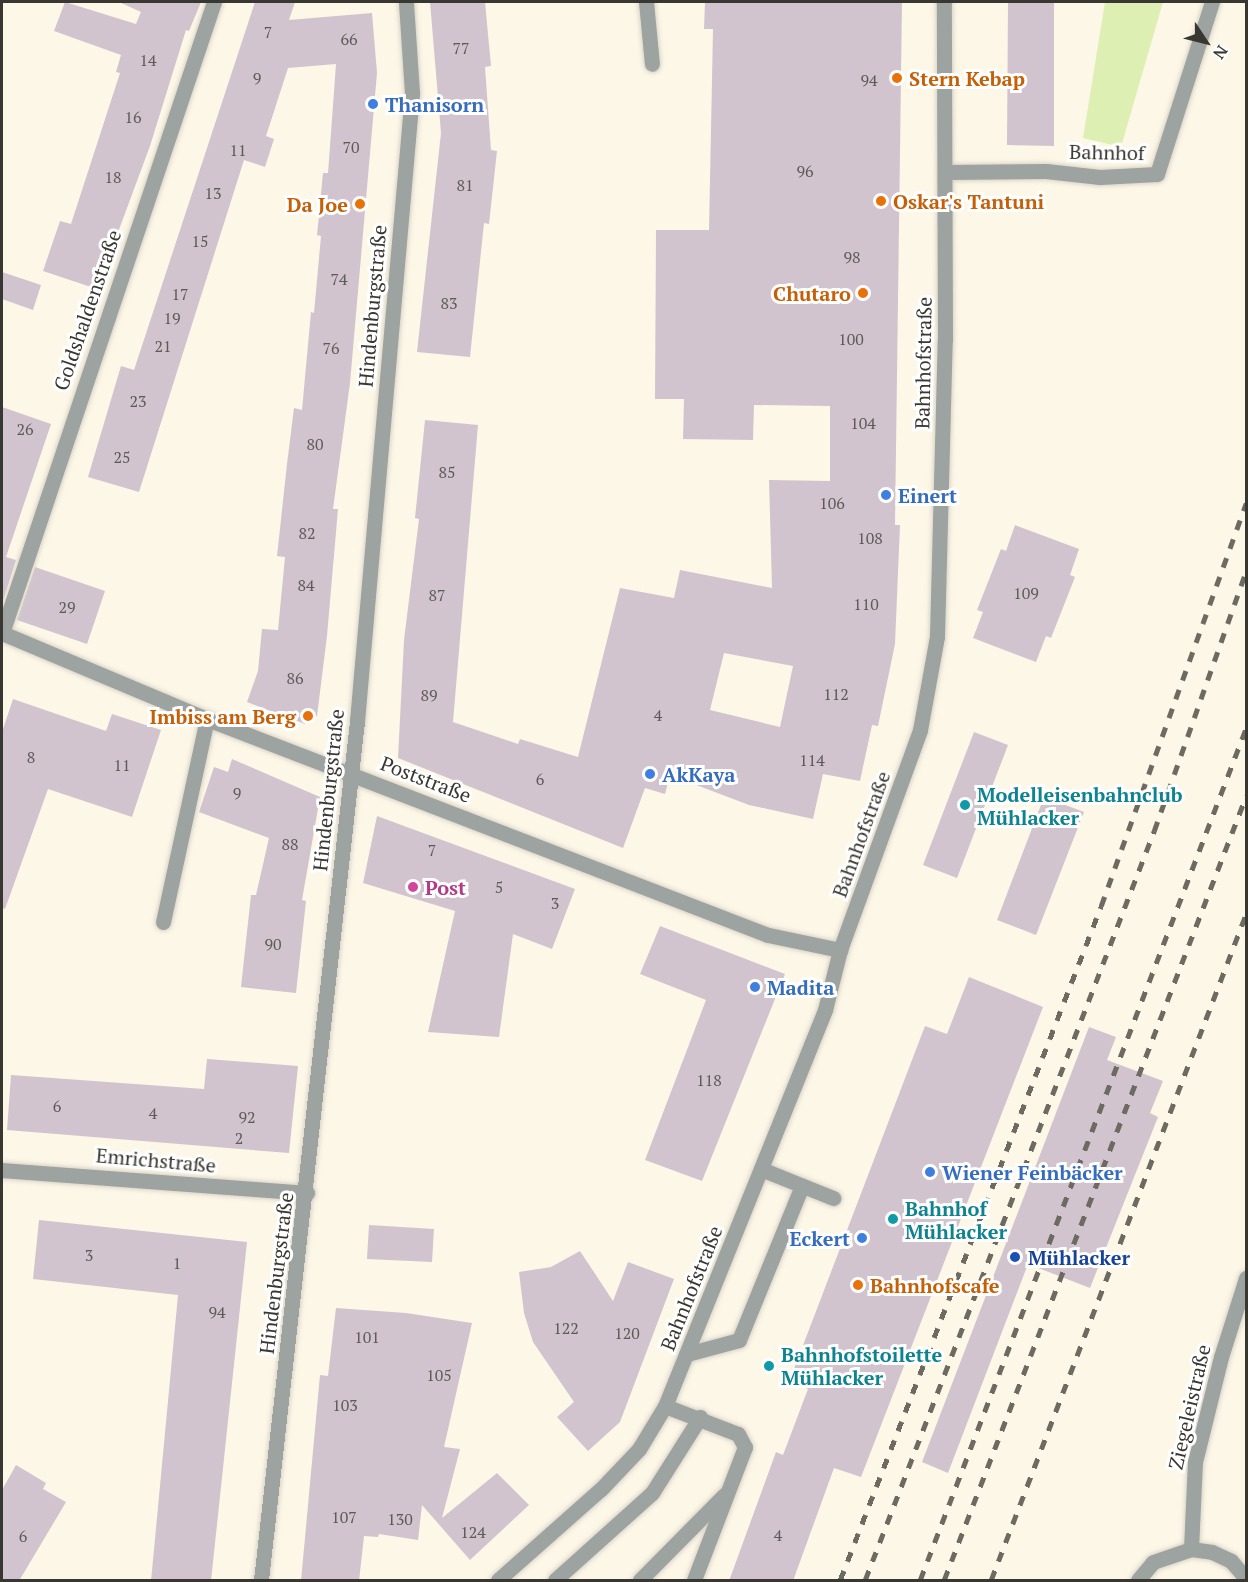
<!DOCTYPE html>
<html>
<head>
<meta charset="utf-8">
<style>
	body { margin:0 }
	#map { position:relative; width:1248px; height:1582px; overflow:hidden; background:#fdf7e8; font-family:"PT Serif",serif }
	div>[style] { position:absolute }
	.green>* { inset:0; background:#deefb3 }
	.building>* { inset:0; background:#d1c4ce }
	.roads { filter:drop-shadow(0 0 2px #dad4c7) drop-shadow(0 0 2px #dad4c7) }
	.minor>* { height:15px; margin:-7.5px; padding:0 7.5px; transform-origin:7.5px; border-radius:7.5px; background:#9ca3a0 }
	.rail>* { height:4.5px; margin-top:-2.25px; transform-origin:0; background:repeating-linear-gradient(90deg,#6d6a61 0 10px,transparent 0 20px) }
	.dots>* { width:16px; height:16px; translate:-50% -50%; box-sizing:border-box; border:3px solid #fff; border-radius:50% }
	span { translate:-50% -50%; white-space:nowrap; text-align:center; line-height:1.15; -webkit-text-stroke:6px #fff; paint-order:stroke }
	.number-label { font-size:16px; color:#5f5a58 }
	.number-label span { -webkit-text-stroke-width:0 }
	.food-label { font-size:20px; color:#c56008; font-weight:700 }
	.left { translate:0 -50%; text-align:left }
	.right { translate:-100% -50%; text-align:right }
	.shop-label { font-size:20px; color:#366cbe; font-weight:700 }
	.street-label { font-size:20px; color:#393731 }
	.culture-label { font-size:20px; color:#0d838f; font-weight:700 }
	.hotel-label { font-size:20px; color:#b23c85; font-weight:700 }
	.transit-label { font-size:20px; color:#164399; font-weight:700 }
	.frame { position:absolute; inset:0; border:3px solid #393731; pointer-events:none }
	.north { position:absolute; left:1176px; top:12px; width:60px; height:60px; -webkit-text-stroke:4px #fff; paint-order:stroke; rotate:125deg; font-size:16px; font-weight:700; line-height:24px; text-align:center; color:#393731 }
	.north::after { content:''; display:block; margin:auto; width:21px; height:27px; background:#393731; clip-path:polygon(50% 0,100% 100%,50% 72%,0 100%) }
</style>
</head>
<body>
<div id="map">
	<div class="green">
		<i style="clip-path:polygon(1105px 2px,1163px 2px,1121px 147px,1083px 138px)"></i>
	</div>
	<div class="building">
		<i style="clip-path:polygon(65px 2px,136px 24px,141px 12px,119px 2px,201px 2px,189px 31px,186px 30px,150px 146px,97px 289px,43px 271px,60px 221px,71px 224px,120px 73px,116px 72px,121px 55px,54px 31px)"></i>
		<i style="clip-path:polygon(255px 2px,295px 2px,289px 20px,372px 13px,377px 73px,350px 383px,333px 509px,338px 509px,327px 636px,317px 716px,305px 724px,247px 702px,258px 671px,262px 629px,278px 630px,285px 557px,277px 556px,287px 464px,294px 408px,302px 410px,311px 312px,314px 313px,321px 236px,317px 235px,323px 173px,328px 173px,336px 64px,288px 68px,266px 136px,274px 139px,265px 167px,244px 160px,139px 492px,88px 477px,121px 366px,134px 370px)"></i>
		<i style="clip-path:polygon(430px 2px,485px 2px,491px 66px,485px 67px,491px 150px,497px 151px,489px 224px,484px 223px,470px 357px,417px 352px,441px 133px)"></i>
		<i style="clip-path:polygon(evenodd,705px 2px,902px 2px,895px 525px,900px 525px,895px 644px,878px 726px,872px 725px,860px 781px,823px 774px,813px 819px,749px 805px,670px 775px,665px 794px,645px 788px,623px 848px,398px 758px,404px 640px,419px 519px,415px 518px,425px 420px,478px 425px,453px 722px,518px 744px,520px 739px,578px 757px,620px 588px,674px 598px,680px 570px,772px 588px,769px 480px,830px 481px,830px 406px,754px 405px,753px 440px,683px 439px,684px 399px,655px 399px,656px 230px,709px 230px,713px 29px,704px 29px,705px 2px,724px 653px,793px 666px,780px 727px,710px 710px,724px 653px)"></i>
		<i style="clip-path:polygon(1008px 2px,1054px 2px,1054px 146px,1007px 145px)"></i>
		<i style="clip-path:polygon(2px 272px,41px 285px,33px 310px,2px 299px)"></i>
		<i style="clip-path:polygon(2px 407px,51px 424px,6px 557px,16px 560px,2px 604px)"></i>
		<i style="clip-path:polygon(1015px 525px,1079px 549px,1070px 575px,1075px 577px,1051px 638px,1046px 636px,1036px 662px,973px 638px,983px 612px,977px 610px,1001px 549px,1006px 551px)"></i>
		<i style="clip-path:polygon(35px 567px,105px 591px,87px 644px,17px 620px)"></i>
		<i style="clip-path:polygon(13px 699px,106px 731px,112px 714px,161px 730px,132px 817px,48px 789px,5px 909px,2px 908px,2px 732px)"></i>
		<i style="clip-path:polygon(974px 732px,1008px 745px,957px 878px,923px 865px)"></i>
		<i style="clip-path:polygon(232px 759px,320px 797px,302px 900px,306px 901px,296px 993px,241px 987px,251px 895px,256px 895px,269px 838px,199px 812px,214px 767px,228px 772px)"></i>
		<i style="clip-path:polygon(1044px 797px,1084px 812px,1036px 935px,997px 920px)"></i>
		<i style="clip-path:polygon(377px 816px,575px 889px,552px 949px,513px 934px,499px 1037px,428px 1032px,455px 911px,363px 883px)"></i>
		<i style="clip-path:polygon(660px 926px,785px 974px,702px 1181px,645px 1160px,706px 1000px,640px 974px)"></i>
		<i style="clip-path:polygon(969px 977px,1043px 1007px,861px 1477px,834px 1468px,793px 1581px,729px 1581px,776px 1452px,783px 1455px,808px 1389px,789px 1382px,925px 1026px,947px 1034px)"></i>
		<i style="clip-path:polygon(1089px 1027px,1116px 1037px,1107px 1060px,1163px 1081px,1150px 1113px,1158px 1117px,1090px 1288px,1028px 1264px,948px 1473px,922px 1462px)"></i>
		<i style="clip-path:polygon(207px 1059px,298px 1066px,289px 1153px,7px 1130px,11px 1075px,204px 1089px)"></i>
		<i style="clip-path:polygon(39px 1220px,247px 1242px,211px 1581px,151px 1581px,178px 1295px,33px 1279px)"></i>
		<i style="clip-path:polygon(369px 1225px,434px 1229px,432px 1262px,367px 1259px)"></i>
		<i style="clip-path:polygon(580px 1251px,613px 1301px,628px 1262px,674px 1279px,620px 1422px,588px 1451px,557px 1417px,574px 1402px,533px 1342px,524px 1313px,519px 1272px,551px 1267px)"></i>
		<i style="clip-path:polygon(336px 1308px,406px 1313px,472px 1323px,444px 1447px,460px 1449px,442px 1518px,497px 1473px,529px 1505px,470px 1560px,422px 1505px,418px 1540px,379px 1534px,378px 1537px,364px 1536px,359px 1581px,301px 1581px,320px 1375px,328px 1376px)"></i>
		<i style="clip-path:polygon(16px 1465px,46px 1483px,43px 1489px,66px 1502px,19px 1581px,2px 1581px,2px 1490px)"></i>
	</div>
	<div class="roads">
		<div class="minor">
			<i style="left:646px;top:2px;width:62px;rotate:84.5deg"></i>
			<i style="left:947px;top:172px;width:99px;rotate:-0.6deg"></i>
			<i style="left:1046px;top:171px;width:54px;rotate:6.3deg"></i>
			<i style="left:1100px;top:177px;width:57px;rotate:-3deg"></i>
			<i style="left:1157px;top:174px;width:181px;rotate:-72.3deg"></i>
			<i style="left:2px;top:633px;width:222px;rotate:22.8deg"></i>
			<i style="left:207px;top:719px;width:601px;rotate:21.06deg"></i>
			<i style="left:768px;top:935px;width:74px;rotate:11.8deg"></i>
			<i style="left:2px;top:633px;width:666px;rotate:-71.43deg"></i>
			<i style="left:163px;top:922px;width:208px;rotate:-77.8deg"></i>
			<i style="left:761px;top:1169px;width:78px;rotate:21.9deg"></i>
			<i style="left:2px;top:1170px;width:306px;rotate:4.3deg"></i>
			<i style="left:687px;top:1354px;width:54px;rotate:-15.1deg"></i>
			<i style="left:739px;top:1340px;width:166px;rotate:-67.8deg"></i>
			<i style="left:665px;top:1406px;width:78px;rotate:21deg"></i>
			<i style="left:738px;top:1434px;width:15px;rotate:62deg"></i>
			<i style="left:745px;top:1447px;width:142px;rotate:111deg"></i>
			<i style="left:1191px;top:1549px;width:87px;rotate:-87.4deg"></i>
			<i style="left:1195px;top:1462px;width:108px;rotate:-76.1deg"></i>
			<i style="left:1221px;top:1357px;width:83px;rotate:-72.4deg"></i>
			<i style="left:261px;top:1580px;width:864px;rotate:-83.62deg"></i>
			<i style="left:357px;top:721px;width:630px;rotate:-84.99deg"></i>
			<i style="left:412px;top:93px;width:91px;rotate:-93.8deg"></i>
			<i style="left:498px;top:1580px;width:137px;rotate:-41.5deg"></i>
			<i style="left:601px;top:1489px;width:55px;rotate:-46.5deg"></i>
			<i style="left:639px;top:1449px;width:50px;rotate:-58.8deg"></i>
			<i style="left:665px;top:1406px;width:427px;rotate:-68deg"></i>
			<i style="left:825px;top:1010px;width:62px;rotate:-76deg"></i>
			<i style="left:840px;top:950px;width:234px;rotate:-70deg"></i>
			<i style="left:920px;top:730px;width:96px;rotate:-79.7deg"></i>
			<i style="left:937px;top:636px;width:296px;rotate:-88.5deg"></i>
			<i style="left:945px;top:340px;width:338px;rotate:-90.2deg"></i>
			<i style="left:555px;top:1580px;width:130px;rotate:-41.9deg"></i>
			<i style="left:652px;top:1493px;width:90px;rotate:-57.7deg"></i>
			<i style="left:640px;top:1580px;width:120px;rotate:-45.3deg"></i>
			<i style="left:1138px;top:1580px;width:23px;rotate:-50deg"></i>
			<i style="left:1153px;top:1562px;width:40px;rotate:-18.9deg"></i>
			<i style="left:1191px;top:1549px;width:21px;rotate:8deg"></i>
			<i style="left:1212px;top:1552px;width:21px;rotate:25deg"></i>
			<i style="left:1231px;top:1561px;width:23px;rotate:49deg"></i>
		</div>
	</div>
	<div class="rail">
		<i style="left:840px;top:1580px;width:723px;rotate:-68.83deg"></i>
		<i style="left:1101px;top:906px;width:428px;rotate:-70.2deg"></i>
		<i style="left:865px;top:1580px;width:803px;rotate:-68.9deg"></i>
		<i style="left:1154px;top:831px;width:276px;rotate:-70.5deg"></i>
		<i style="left:920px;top:1580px;width:912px;rotate:-69.06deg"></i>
		<i style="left:944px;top:1580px;width:840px;rotate:-68.93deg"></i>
		<i style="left:991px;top:1580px;width:713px;rotate:-69.05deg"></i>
	</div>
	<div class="dots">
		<i style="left:897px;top:78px;background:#e8710a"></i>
		<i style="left:373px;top:104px;background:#3f7fe0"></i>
		<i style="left:881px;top:201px;background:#e8710a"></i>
		<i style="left:360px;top:204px;background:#e8710a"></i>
		<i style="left:863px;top:293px;background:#e8710a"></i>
		<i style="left:886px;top:495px;background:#3f7fe0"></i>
		<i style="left:308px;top:716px;background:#e8710a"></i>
		<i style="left:650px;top:774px;background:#3f7fe0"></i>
		<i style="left:965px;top:805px;background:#0f9aa8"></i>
		<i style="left:413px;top:887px;background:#d1479c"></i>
		<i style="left:755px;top:987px;background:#3f7fe0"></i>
		<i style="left:930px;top:1172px;background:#3f7fe0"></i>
		<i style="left:893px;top:1219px;background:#0f9aa8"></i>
		<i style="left:862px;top:1238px;background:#3f7fe0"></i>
		<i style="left:1015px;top:1257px;background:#1a4fb4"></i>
		<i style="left:858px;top:1285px;background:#e8710a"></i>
		<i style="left:769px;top:1366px;background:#0f9aa8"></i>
	</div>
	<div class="number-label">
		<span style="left:268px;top:32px">7</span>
		<span style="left:349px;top:39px">66</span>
		<span style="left:461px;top:48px">77</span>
		<span style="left:148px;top:60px">14</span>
		<span style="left:257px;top:78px">9</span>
		<span style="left:869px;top:80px">94</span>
		<span style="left:133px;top:117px">16</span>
		<span style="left:351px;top:147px">70</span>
		<span style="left:238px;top:150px">11</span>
		<span style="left:805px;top:171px">96</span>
		<span style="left:113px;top:177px">18</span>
		<span style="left:465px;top:185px">81</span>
		<span style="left:213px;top:193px">13</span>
		<span style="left:200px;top:241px">15</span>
		<span style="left:852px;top:257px">98</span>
		<span style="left:339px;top:279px">74</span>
		<span style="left:180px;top:294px">17</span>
		<span style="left:449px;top:303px">83</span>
		<span style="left:172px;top:318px">19</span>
		<span style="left:851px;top:339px">100</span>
		<span style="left:163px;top:346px">21</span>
		<span style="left:331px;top:348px">76</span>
		<span style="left:138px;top:401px">23</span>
		<span style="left:863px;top:423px">104</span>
		<span style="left:25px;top:429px">26</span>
		<span style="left:315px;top:444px">80</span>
		<span style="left:122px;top:457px">25</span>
		<span style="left:447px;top:472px">85</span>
		<span style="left:832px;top:503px">106</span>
		<span style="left:307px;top:533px">82</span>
		<span style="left:870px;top:538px">108</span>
		<span style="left:306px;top:585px">84</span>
		<span style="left:1026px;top:593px">109</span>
		<span style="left:437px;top:595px">87</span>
		<span style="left:866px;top:604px">110</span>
		<span style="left:67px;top:607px">29</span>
		<span style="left:295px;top:678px">86</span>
		<span style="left:836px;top:694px">112</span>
		<span style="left:429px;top:695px">89</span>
		<span style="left:658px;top:715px">4</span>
		<span style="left:31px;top:757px">8</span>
		<span style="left:812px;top:760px">114</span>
		<span style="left:122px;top:765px">11</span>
		<span style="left:540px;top:779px">6</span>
		<span style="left:237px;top:793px">9</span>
		<span style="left:290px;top:844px">88</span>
		<span style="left:432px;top:850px">7</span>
		<span style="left:499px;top:887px">5</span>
		<span style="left:555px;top:903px">3</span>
		<span style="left:273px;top:944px">90</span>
		<span style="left:709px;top:1080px">118</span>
		<span style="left:57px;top:1106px">6</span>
		<span style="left:153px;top:1113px">4</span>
		<span style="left:247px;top:1117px">92</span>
		<span style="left:239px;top:1138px">2</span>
		<span style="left:89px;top:1255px">3</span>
		<span style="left:177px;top:1263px">1</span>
		<span style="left:217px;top:1312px">94</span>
		<span style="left:566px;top:1328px">122</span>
		<span style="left:627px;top:1333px">120</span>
		<span style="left:367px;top:1337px">101</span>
		<span style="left:439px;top:1375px">105</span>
		<span style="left:345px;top:1405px">103</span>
		<span style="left:344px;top:1517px">107</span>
		<span style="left:400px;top:1519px">130</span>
		<span style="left:473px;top:1532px">124</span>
		<span style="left:778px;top:1535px">4</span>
		<span style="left:23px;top:1536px">6</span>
	</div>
	<div class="food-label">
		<span class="left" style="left:909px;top:78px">Stern Kebap</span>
		<span class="left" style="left:893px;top:201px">Oskar's Tantuni</span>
		<span class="right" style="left:348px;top:204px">Da Joe</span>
		<span class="right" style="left:851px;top:293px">Chutaro</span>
		<span class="right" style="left:296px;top:716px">Imbiss am Berg</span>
		<span class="left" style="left:870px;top:1285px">Bahnhofscafe</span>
	</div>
	<div class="shop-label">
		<span class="left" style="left:385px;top:104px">Thanisorn</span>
		<span class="left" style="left:898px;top:495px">Einert</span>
		<span class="left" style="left:662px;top:774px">AkKaya</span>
		<span class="left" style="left:767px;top:987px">Madita</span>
		<span class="left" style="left:942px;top:1172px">Wiener Feinbäcker</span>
		<span class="right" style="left:850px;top:1238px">Eckert</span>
	</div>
	<div class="street-label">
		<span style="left:1107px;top:152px;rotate:1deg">Bahnhof</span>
		<span style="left:372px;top:306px;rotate:-85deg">Hindenburgstraße</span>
		<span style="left:87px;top:310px;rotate:-71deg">Goldshaldenstraße</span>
		<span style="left:923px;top:363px;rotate:-89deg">Bahnhofstraße</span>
		<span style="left:426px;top:779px;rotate:21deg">Poststraße</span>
		<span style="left:328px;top:790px;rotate:-84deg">Hindenburgstraße</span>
		<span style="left:861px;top:834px;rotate:-70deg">Bahnhofstraße</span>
		<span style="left:156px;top:1160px;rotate:5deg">Emrichstraße</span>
		<span style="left:276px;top:1273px;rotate:-83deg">Hindenburgstraße</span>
		<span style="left:691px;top:1288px;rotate:-68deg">Bahnhofstraße</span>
		<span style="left:1189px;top:1407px;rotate:-77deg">Ziegeleistraße</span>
	</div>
	<div class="culture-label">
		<span class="left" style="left:977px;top:806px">Modelleisenbahnclub<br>Mühlacker</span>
		<span class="left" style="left:905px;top:1220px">Bahnhof<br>Mühlacker</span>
		<span class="left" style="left:781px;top:1366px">Bahnhofstoilette<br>Mühlacker</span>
	</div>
	<div class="hotel-label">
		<span class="left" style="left:425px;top:887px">Post</span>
	</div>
	<div class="transit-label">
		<span class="left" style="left:1028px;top:1257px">Mühlacker</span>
	</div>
	<div class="frame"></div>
	<div class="north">N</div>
</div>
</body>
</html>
